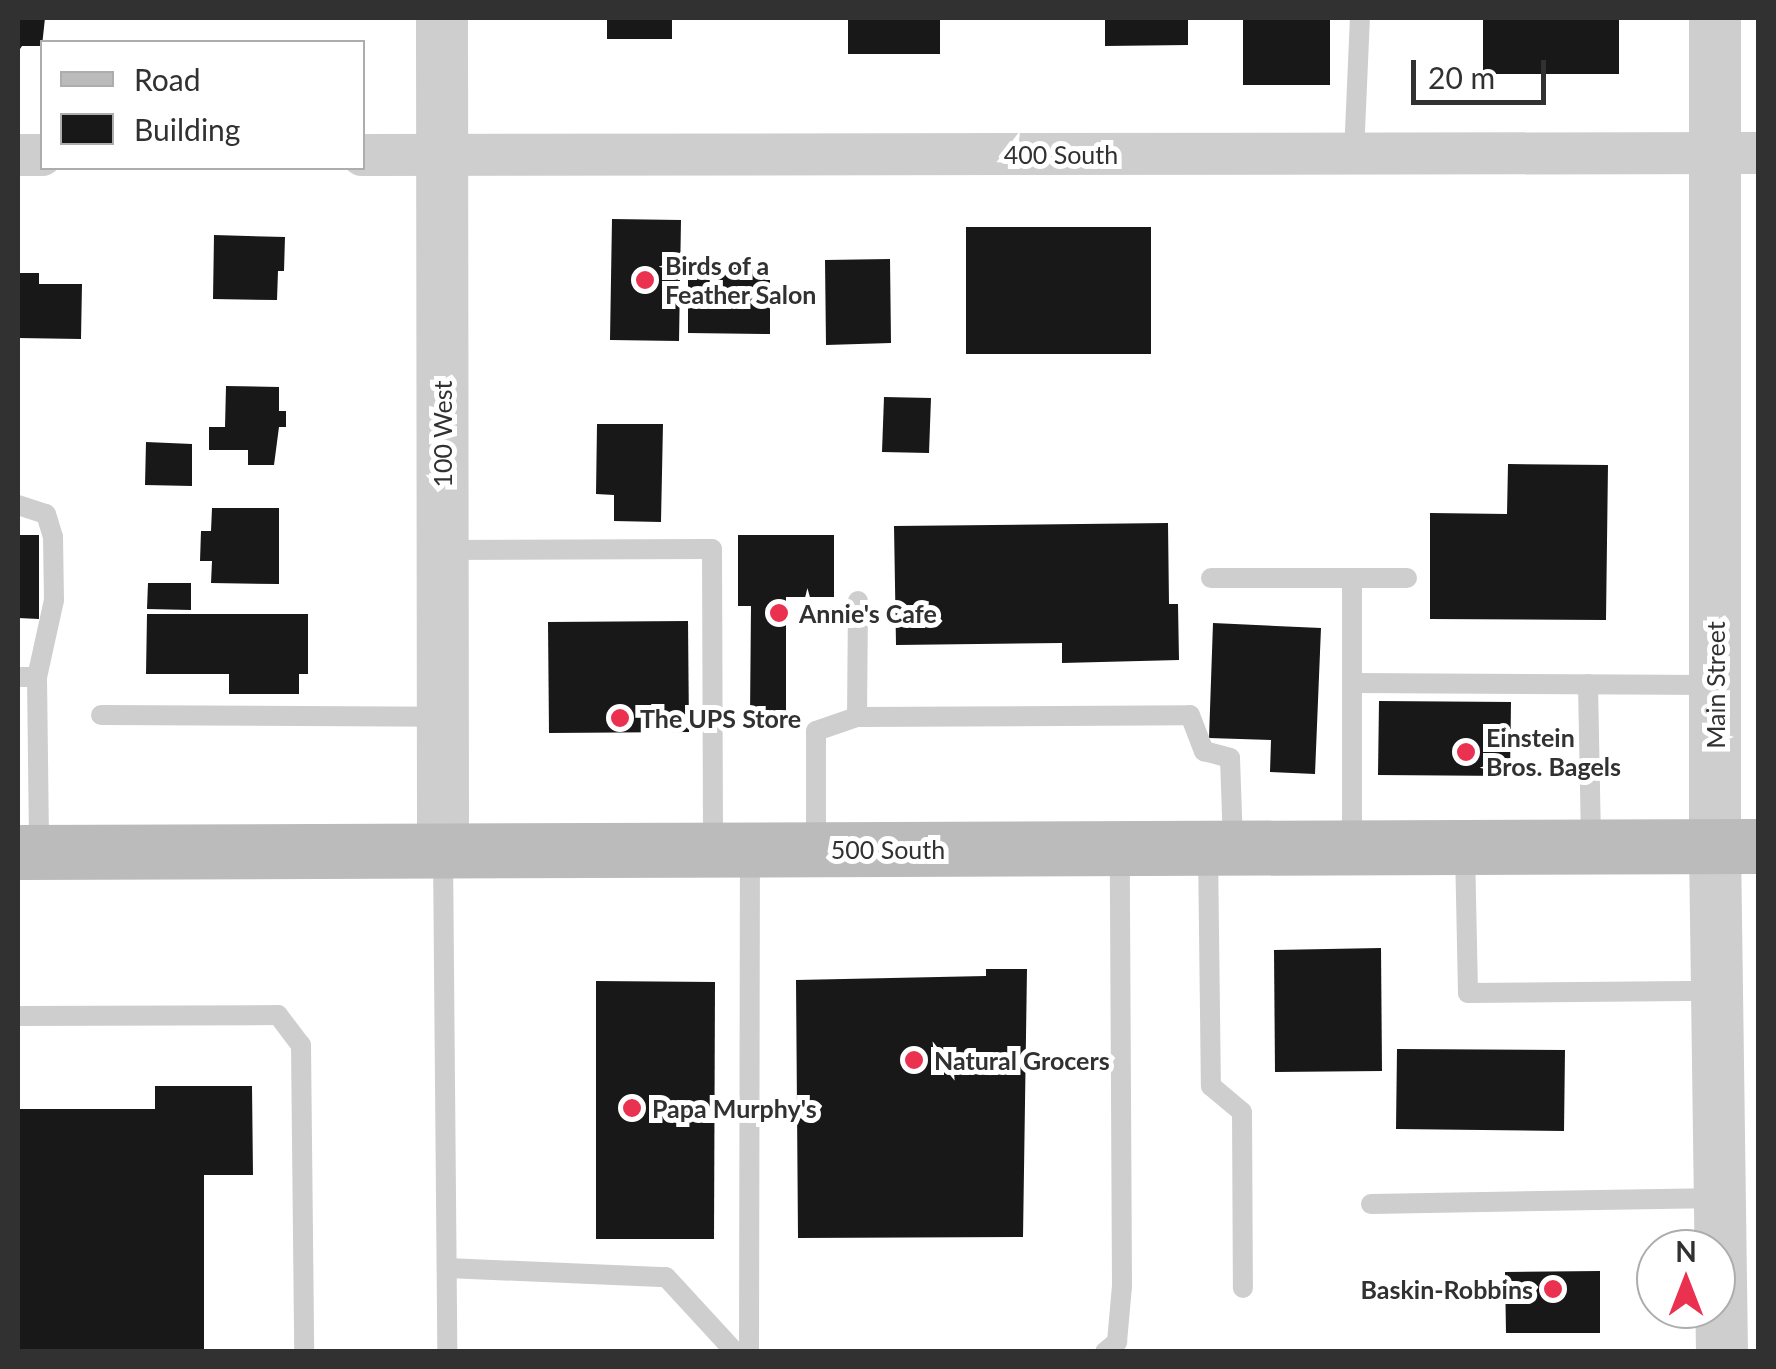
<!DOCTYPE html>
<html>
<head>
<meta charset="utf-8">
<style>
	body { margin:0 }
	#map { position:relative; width:1776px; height:1369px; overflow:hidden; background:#fff; font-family:Lato,sans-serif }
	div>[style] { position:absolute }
	.building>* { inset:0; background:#181818 }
	.service>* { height:20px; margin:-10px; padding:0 10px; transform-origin:10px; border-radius:10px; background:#cecece }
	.minor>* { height:42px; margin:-21px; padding:0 21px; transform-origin:21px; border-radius:21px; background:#cecece }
	.tertiary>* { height:52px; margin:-26px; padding:0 26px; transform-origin:26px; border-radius:26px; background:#cecece }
	.secondary>* { height:55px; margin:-27.5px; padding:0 27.5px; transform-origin:27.5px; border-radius:27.5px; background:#bbb }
	.dots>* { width:28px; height:28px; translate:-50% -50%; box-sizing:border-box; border:5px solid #fff; border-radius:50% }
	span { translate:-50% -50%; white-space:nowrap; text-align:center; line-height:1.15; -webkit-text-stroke:10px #fff; paint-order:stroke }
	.street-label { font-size:25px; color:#313131 }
	.poi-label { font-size:25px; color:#313131; font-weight:700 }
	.left { translate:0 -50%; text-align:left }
	.right { translate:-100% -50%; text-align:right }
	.frame { position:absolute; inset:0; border:20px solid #313131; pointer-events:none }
	.legend { position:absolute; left:40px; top:40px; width:325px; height:130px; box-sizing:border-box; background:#fff; border:2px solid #adadad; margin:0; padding:12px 18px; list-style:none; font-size:30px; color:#313131 }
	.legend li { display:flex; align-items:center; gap:20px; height:50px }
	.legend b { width:50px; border:2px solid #adadad }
	.north { position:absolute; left:1636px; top:1229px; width:100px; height:100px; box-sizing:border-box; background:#fff; border:2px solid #adadad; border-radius:50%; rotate:0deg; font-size:28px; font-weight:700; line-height:40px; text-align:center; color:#313131 }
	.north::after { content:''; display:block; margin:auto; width:35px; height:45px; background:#ea3150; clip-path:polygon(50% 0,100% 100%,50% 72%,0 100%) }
	.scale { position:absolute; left:1411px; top:60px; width:135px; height:45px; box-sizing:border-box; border:5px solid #313131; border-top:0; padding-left:12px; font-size:30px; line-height:35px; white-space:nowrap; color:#313131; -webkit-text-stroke:8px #fff; paint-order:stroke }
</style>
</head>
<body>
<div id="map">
	<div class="building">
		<i style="clip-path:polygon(18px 18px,45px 18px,42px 46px,22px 46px,18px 52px)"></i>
		<i style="clip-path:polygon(607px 18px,672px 18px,672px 39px,607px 39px)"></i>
		<i style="clip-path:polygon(848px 18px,940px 18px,940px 54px,848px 54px)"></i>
		<i style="clip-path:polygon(1105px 18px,1188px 18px,1188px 45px,1105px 46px)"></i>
		<i style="clip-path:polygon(1243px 18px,1330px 18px,1330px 85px,1243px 85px)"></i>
		<i style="clip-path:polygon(1483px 18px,1619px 18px,1619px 74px,1483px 74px)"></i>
		<i style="clip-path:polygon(612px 219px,681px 220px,679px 341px,610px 340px)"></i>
		<i style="clip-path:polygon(966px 227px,1151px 227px,1151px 354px,966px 354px)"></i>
		<i style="clip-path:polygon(214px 235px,285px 237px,284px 271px,278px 271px,277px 300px,213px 299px)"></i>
		<i style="clip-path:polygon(890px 259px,891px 343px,826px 345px,825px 260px)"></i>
		<i style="clip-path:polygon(688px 267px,770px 267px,770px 334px,688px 333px)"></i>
		<i style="clip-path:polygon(18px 273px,39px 273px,39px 284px,82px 284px,81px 339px,18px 338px)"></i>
		<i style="clip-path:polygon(226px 386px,279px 387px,279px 411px,286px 411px,286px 427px,279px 427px,274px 465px,248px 465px,248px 450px,209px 450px,209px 427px,225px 427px)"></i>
		<i style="clip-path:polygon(884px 397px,931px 398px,929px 453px,882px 452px)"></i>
		<i style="clip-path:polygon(597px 424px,663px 424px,661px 522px,614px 521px,614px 495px,596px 494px)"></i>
		<i style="clip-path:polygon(146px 442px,192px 444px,192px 486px,145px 485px)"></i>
		<i style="clip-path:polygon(1508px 464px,1608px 465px,1606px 620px,1430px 619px,1430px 513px,1507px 514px)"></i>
		<i style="clip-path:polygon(212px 508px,279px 508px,279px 584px,211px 583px,212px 561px,200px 561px,201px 531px,211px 531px)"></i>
		<i style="clip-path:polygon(1168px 523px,1169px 604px,1178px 604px,1179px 660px,1062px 663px,1062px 643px,896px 645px,894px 526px)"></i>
		<i style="clip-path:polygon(18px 535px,39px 535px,39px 619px,18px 618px)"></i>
		<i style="clip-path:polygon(738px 535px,834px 535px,834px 597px,786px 597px,786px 715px,750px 715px,751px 606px,738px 606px)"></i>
		<i style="clip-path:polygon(148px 583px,191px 583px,191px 610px,147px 609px)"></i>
		<i style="clip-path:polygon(147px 614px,308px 614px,308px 674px,299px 674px,299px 694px,229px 694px,229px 674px,146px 674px)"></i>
		<i style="clip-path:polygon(688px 621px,689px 732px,549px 733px,548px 622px)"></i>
		<i style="clip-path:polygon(1213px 623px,1321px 628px,1315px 774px,1270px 772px,1271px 740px,1209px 738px)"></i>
		<i style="clip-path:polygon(1379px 701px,1511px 702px,1510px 776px,1378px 775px)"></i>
		<i style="clip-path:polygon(1381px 948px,1382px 1071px,1275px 1072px,1274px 950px)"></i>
		<i style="clip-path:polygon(986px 969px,1027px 969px,1023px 1237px,798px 1238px,796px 980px,986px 976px)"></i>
		<i style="clip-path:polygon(596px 981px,715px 982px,714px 1239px,596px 1239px)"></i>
		<i style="clip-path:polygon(1397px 1049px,1565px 1050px,1564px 1131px,1396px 1129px)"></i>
		<i style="clip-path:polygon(155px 1086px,252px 1086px,253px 1175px,204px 1175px,204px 1352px,18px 1352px,18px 1109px,155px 1109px)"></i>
		<i style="clip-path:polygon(1600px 1271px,1600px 1333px,1506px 1333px,1505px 1272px)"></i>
	</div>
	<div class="service">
		<i style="left:1354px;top:154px;width:136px;rotate:-87.5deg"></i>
		<i style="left:18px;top:505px;width:29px;rotate:18deg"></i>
		<i style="left:46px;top:514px;width:24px;rotate:73deg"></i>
		<i style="left:53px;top:537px;width:63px;rotate:89.1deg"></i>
		<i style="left:54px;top:600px;width:79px;rotate:102.4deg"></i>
		<i style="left:444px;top:550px;width:268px;rotate:-0.2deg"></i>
		<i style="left:712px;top:549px;width:298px;rotate:89.8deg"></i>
		<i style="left:1211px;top:578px;width:196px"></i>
		<i style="left:1352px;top:578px;width:268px;rotate:90deg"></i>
		<i style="left:18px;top:677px;width:19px"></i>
		<i style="left:37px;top:677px;width:173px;rotate:89.3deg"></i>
		<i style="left:1352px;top:683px;width:363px;rotate:0.3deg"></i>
		<i style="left:1588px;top:684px;width:158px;rotate:88.9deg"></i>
		<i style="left:101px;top:715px;width:339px;rotate:0.3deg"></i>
		<i style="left:857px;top:717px;width:116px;rotate:-89.5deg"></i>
		<i style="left:816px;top:847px;width:116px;rotate:-90deg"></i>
		<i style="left:816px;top:731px;width:43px;rotate:-18.9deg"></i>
		<i style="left:857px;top:717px;width:333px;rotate:-0.3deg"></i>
		<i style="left:1190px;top:715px;width:39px;rotate:69deg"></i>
		<i style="left:1204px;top:751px;width:27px;rotate:15deg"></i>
		<i style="left:1230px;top:758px;width:87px;rotate:88deg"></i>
		<i style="left:1208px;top:849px;width:237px;rotate:89.3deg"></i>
		<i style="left:1211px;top:1086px;width:40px;rotate:40deg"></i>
		<i style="left:1242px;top:1112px;width:176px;rotate:89.7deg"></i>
		<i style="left:1465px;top:849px;width:144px;rotate:88.8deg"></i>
		<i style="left:1468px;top:993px;width:247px;rotate:-0.5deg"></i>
		<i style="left:443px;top:853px;width:499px;rotate:89.5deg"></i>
		<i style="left:18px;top:1016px;width:260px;rotate:-0.2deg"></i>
		<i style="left:278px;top:1015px;width:38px;rotate:53deg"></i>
		<i style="left:301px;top:1045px;width:307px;rotate:89.4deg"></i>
		<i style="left:1371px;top:1204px;width:348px;rotate:-1deg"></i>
		<i style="left:447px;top:1268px;width:219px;rotate:2.4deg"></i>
		<i style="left:666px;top:1277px;width:102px;rotate:47.4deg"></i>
		<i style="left:749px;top:1352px;width:500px;rotate:-89.89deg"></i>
		<i style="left:1105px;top:1352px;width:16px;rotate:-40deg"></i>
		<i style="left:1117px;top:1342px;width:56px;rotate:-84.9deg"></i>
		<i style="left:1122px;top:1286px;width:436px;rotate:-90.3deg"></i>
	</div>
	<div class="minor">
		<i style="left:18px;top:155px;width:24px"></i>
		<i style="left:362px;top:155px;width:1396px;rotate:-0.08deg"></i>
	</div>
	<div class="tertiary">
		<i style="left:442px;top:18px;width:833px;rotate:89.93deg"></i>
		<i style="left:1715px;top:18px;width:828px;rotate:90deg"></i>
		<i style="left:1715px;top:846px;width:506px;rotate:89.21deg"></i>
	</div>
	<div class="secondary">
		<i style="left:18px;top:852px;width:1740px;rotate:-0.2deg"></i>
	</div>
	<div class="dots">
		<i style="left:645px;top:280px;background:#ea3150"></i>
		<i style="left:779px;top:613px;background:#ea3150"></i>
		<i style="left:620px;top:718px;background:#ea3150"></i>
		<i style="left:1466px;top:752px;background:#ea3150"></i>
		<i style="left:914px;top:1060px;background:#ea3150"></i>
		<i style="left:632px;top:1108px;background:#ea3150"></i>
		<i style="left:1553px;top:1289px;background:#ea3150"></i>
	</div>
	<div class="street-label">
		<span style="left:1061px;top:154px">400 South</span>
		<span style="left:442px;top:434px;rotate:-90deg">100 West</span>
		<span style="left:1715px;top:685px;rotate:-90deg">Main Street</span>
		<span style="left:888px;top:849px">500 South</span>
	</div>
	<div class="poi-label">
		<span class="left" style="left:665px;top:280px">Birds of a<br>Feather Salon</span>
		<span class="left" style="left:799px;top:613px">Annie's Cafe</span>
		<span class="left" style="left:640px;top:718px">The UPS Store</span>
		<span class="left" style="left:1486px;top:752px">Einstein<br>Bros. Bagels</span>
		<span class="left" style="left:934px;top:1060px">Natural Grocers</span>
		<span class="left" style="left:652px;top:1108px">Papa Murphy's</span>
		<span class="right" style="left:1533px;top:1289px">Baskin-Robbins</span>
	</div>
	<div class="frame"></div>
	<ul class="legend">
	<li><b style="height:12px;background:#bbb"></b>Road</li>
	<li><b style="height:28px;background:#181818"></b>Building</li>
	</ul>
	<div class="north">N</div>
	<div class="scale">20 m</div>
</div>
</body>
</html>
